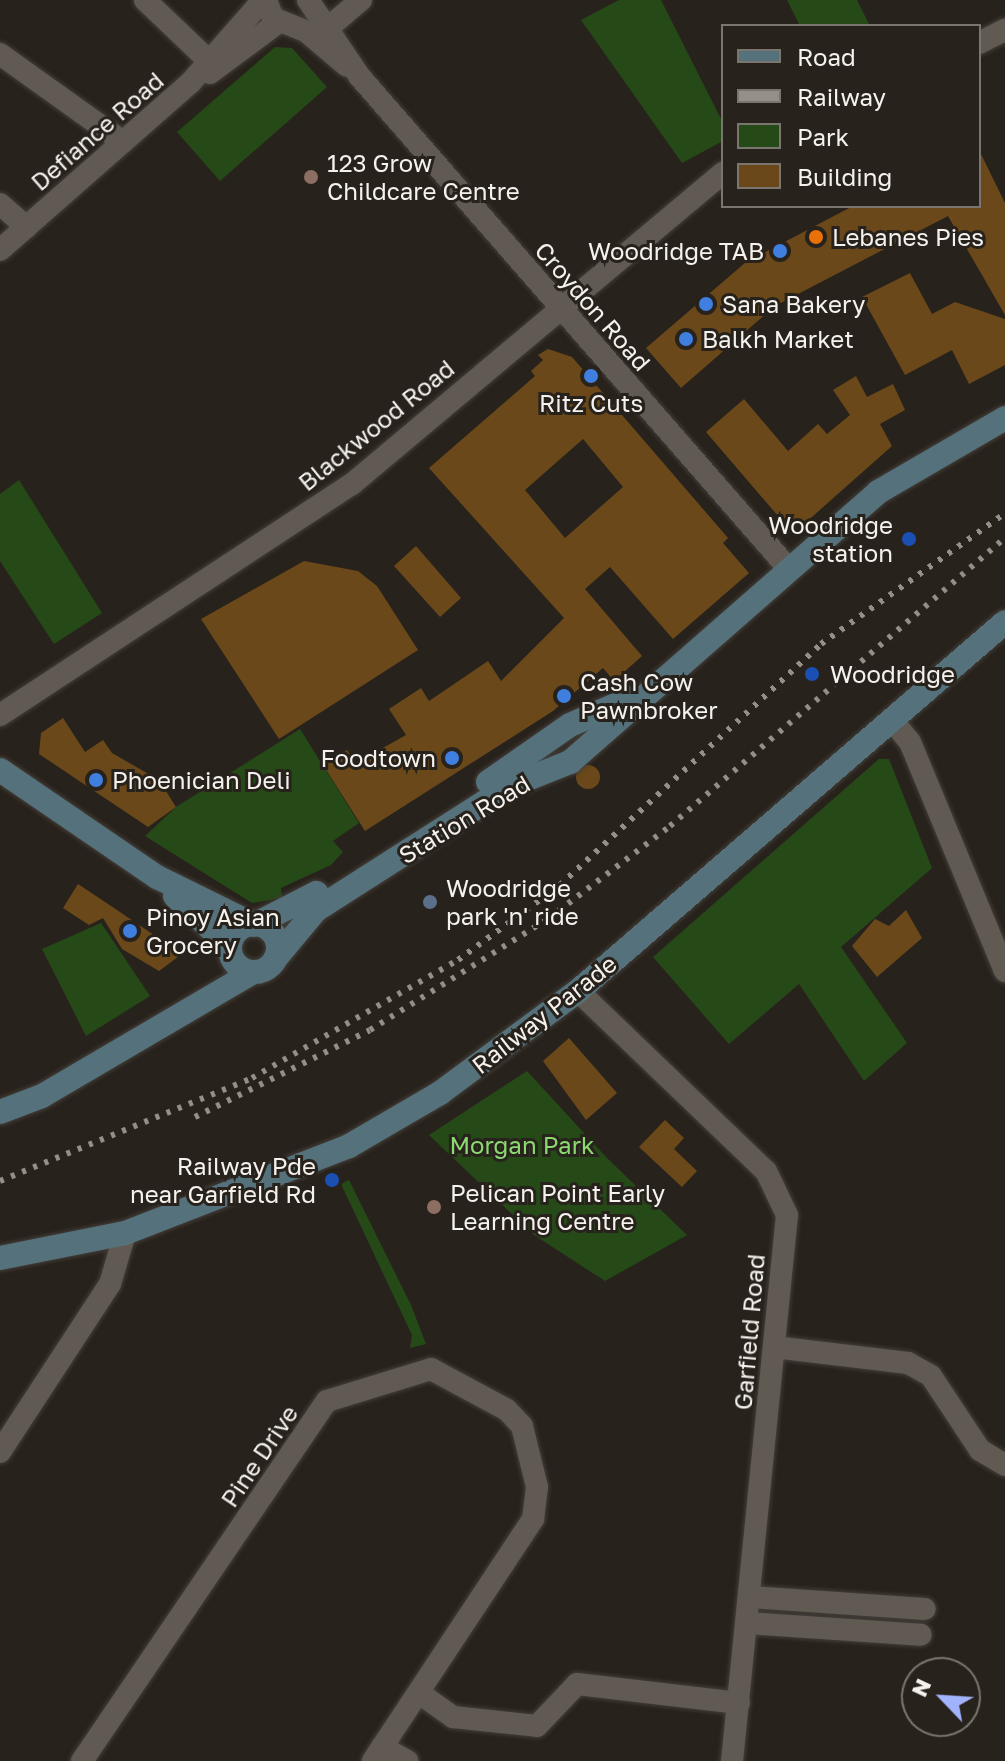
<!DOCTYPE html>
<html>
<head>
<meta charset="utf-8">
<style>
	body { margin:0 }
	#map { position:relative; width:1005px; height:1761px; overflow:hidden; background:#28221c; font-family:"Golos Text",sans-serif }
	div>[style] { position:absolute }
	.green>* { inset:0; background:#254a17 }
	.building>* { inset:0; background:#6a4819 }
	.round { border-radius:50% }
	.roads { filter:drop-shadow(0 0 2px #433e39) drop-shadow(0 0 2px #433e39) }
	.street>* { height:22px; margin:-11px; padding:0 11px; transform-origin:11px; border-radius:11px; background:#615a53 }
	.secondary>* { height:24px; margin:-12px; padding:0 12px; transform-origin:12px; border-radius:12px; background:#55727c }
	.secondary>.ring { margin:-12px; padding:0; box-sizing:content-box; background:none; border:24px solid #55727c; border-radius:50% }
	.rail>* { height:6px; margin-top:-3px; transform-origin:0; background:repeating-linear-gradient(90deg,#948f89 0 4px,transparent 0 12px) }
	.dots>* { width:22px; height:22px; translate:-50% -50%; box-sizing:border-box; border:4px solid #28221c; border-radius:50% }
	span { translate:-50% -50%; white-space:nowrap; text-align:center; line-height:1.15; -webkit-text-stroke:6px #28221c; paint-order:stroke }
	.street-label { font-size:24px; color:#f5f1ec }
	.poi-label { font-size:24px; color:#f5f1ec }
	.left { translate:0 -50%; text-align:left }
	.right { translate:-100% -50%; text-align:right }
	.park-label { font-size:24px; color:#8bd970 }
	.legend { position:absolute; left:721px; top:24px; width:260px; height:184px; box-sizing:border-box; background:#28221c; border:2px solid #7a756f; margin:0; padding:10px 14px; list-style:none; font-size:24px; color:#f5f1ec }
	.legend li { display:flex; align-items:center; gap:16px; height:40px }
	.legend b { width:40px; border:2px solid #7a756f }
	.north { position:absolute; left:901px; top:1657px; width:80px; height:80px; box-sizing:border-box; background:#28221c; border:2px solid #7a756f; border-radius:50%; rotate:295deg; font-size:22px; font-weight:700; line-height:32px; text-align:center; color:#f5f1ec }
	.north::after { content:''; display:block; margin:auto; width:28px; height:36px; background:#a1b3fd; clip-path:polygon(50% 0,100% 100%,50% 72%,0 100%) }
</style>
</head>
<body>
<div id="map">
	<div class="green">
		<i style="clip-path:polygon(619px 0,661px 0,723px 123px,723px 141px,682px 163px,581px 20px)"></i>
		<i style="clip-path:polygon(787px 0,857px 0,870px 26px,800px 26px)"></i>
		<i style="clip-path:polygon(275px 47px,292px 48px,327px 87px,220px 181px,177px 132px)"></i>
		<i style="clip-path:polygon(19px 480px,102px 613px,54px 644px,0 561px,0 494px)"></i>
		<i style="clip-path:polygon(300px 729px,359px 823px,333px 841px,343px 852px,331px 865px,281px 888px,282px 898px,252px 903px,145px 836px,176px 807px)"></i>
		<i style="clip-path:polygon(879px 759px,889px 759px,932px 868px,841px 947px,907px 1043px,864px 1081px,799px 984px,729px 1044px,653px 957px)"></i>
		<i style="clip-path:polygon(101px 923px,150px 996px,86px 1036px,42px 949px)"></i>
		<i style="clip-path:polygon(527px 1071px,606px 1157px,687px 1235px,605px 1281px,534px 1235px,429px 1135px)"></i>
		<i style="clip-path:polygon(349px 1180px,411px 1305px,426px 1344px,410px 1348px,412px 1335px,341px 1184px)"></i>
	</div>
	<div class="building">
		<i style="clip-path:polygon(979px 150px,1005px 203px,1005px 315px,948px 216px,775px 306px,681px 388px,646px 348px,746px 262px,853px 206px,979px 206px)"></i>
		<i style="clip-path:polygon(910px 273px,932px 314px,955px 302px,1005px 319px,1005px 365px,969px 384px,952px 350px,905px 375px,862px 297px)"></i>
		<i style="clip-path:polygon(evenodd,548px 349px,572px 357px,728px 538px,723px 543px,749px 573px,673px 639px,610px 567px,585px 589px,642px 656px,614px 681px,603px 668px,553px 711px,365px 831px,323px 765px,347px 750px,356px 763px,406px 735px,389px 709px,421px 688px,429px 701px,488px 661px,501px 681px,564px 618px,429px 468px,535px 376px,531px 371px,543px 360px,538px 355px,548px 349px,583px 439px,623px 487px,565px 538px,525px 490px,583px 439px)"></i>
		<i style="clip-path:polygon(856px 376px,867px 397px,893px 384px,905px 410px,880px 424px,892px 446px,804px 524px,784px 523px,706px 432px,744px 399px,788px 451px,818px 424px,827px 434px,850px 415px,833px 390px)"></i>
		<i style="clip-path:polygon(416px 546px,461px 598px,440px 617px,394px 566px)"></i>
		<i style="clip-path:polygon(304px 561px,358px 571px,377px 586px,418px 650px,279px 739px,201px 619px)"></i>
		<i style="clip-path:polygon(63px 718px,85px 752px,103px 740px,112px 753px,159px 780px,176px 807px,148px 827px,39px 754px,41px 733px)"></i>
		<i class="round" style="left:576px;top:765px;width:24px;height:24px"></i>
		<i style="clip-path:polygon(78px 884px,117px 910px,182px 954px,159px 971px,122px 949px,103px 918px,89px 925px,63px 908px)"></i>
		<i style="clip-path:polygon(906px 910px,922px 938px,877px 977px,852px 946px,875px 919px,889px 926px)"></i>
		<i style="clip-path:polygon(569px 1038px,617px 1093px,586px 1120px,543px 1061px)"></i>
		<i style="clip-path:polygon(665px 1120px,684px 1138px,674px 1149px,697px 1171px,682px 1187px,639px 1147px)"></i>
	</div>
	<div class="roads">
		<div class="street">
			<i style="left:145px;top:0;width:88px;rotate:43.6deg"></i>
			<i style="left:266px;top:0;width:19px;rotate:69deg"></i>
			<i style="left:273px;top:18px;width:37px;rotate:22deg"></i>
			<i style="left:307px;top:32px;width:52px;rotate:40.4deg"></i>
			<i style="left:308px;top:0;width:93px;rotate:56deg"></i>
			<i style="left:360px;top:77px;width:651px;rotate:48.92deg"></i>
			<i style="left:329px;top:27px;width:42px;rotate:-40.2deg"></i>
			<i style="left:979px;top:43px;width:29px;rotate:-27deg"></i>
			<i style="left:0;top:54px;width:151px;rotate:35.6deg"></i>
			<i style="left:210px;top:73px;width:87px;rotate:-36.6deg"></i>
			<i style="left:0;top:204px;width:35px;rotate:41deg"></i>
			<i style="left:0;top:250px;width:254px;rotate:-41.3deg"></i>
			<i style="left:191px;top:82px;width:109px;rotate:-48.7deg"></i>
			<i style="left:0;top:715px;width:421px;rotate:-33.3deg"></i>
			<i style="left:352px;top:484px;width:484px;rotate:-40deg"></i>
			<i style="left:892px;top:720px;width:28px;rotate:51deg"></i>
			<i style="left:910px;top:742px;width:248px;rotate:67.5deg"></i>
			<i style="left:578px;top:991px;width:260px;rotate:43.8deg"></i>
			<i style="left:766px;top:1171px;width:49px;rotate:64.5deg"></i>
			<i style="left:787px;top:1215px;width:549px;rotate:95.75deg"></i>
			<i style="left:774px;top:1347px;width:135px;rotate:6.8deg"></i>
			<i style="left:908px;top:1363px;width:26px;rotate:29deg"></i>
			<i style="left:931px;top:1376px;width:89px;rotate:56.5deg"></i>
			<i style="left:980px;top:1450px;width:29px;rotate:31deg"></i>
			<i style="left:0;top:1452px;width:201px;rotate:-56.8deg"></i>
			<i style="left:110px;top:1284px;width:53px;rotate:-73.6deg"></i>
			<i style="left:750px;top:1597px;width:175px;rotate:3.9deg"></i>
			<i style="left:747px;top:1623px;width:174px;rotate:3.9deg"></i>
			<i style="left:419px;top:1693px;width:42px;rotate:35.2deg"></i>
			<i style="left:453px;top:1717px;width:84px;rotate:6.1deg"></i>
			<i style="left:537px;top:1726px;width:58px;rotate:-46.4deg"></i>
			<i style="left:577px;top:1684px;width:163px;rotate:6.7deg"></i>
			<i style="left:382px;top:1747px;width:29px;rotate:29deg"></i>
			<i style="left:82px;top:1761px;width:435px;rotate:-55.8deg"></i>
			<i style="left:327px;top:1401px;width:109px;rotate:-17.1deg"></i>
			<i style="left:431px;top:1369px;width:86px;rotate:28.3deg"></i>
			<i style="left:507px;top:1410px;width:22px;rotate:47deg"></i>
			<i style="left:522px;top:1426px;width:63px;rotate:76.2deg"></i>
			<i style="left:537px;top:1487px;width:32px;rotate:97deg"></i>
			<i style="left:533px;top:1519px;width:290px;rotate:123.5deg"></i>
		</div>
		<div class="secondary">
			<i style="left:0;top:770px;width:190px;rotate:34.3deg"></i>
			<i style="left:157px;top:877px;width:108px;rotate:26.3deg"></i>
			<i style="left:488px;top:782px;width:100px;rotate:-34.8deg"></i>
			<i style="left:570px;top:725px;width:67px;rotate:-23.9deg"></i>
			<i style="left:175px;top:896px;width:74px;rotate:42.3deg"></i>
			<i style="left:256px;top:924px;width:68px;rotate:-27.3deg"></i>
			<i class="ring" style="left:230px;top:924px;width:24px;height:24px"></i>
			<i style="left:275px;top:959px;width:64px;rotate:-50.1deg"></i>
			<i style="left:316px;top:910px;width:230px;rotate:-32.6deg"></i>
			<i style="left:510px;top:786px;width:65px;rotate:-21.8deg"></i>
			<i style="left:570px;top:762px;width:410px;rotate:-41.2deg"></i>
			<i style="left:878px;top:492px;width:147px;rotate:-30.2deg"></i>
			<i style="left:0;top:1112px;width:45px;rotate:-20.9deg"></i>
			<i style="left:42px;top:1096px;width:245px;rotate:-30.4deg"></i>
			<i style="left:0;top:1258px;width:127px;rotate:-11.3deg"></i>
			<i style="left:125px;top:1233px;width:240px;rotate:-21.2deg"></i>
			<i style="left:349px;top:1146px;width:105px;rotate:-30.2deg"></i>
			<i style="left:440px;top:1093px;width:172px;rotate:-36.5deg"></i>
			<i style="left:578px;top:991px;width:564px;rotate:-40.83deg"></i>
		</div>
	</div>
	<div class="rail">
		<i style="left:195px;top:1117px;width:195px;rotate:-26.4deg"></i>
		<i style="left:370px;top:1030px;width:211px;rotate:-32deg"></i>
		<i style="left:549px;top:918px;width:152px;rotate:-37.2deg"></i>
		<i style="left:670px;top:826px;width:442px;rotate:-40.7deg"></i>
		<i style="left:0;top:1181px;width:272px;rotate:-22.2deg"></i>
		<i style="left:252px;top:1078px;width:237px;rotate:-29.8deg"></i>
		<i style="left:458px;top:960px;width:127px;rotate:-36.3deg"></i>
		<i style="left:560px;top:885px;width:355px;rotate:-42.7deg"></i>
		<i style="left:821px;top:644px;width:226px;rotate:-35.4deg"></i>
	</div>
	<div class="dots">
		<i style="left:311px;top:177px;background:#8d6e63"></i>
		<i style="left:816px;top:237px;background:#e8710a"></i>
		<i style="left:780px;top:251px;background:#3f7fe0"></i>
		<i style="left:706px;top:304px;background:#3f7fe0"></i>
		<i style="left:686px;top:339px;background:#3f7fe0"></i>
		<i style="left:591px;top:376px;background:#3f7fe0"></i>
		<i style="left:909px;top:539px;background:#1a4fb4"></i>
		<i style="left:812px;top:674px;background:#1a4fb4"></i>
		<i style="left:564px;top:696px;background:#3f7fe0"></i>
		<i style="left:452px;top:758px;background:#3f7fe0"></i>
		<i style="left:96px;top:780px;background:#3f7fe0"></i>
		<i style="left:430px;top:902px;background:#5c6f8a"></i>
		<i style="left:130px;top:931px;background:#3f7fe0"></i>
		<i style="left:332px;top:1180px;background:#1a4fb4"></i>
		<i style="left:434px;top:1207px;background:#8d6e63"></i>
	</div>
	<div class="street-label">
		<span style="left:97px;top:131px;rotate:-41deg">Defiance Road</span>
		<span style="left:593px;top:306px;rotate:49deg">Croydon Road</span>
		<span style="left:376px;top:425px;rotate:-39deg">Blackwood Road</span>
		<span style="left:464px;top:819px;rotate:-31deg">Station Road</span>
		<span style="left:544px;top:1014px;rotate:-38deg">Railway Parade</span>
		<span style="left:749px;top:1332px;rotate:-85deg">Garfield Road</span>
		<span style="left:259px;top:1456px;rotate:-56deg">Pine Drive</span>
	</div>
	<div class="poi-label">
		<span class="left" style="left:327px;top:177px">123 Grow<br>Childcare Centre</span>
		<span class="left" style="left:832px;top:237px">Lebanes Pies</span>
		<span class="right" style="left:764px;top:251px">Woodridge TAB</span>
		<span class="left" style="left:722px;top:304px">Sana Bakery</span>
		<span class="left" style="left:702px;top:339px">Balkh Market</span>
		<span style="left:591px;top:403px">Ritz Cuts</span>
		<span class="right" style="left:893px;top:539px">Woodridge<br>station</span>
		<span class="left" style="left:830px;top:674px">Woodridge</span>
		<span class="left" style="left:580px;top:696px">Cash Cow<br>Pawnbroker</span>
		<span class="right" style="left:436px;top:758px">Foodtown</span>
		<span class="left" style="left:112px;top:780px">Phoenician Deli</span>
		<span class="left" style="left:446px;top:902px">Woodridge<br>park 'n' ride</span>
		<span class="left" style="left:146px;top:931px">Pinoy Asian<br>Grocery</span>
		<span class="right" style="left:316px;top:1180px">Railway Pde<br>near Garfield Rd</span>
		<span class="left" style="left:450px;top:1207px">Pelican Point Early<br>Learning Centre</span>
	</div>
	<div class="park-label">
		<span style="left:522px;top:1145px">Morgan Park</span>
	</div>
	<ul class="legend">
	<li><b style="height:10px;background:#55727c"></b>Road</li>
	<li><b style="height:10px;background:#948f89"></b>Railway</li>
	<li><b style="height:22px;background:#254a17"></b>Park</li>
	<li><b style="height:22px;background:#6a4819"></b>Building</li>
	</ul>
	<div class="north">N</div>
</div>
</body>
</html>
